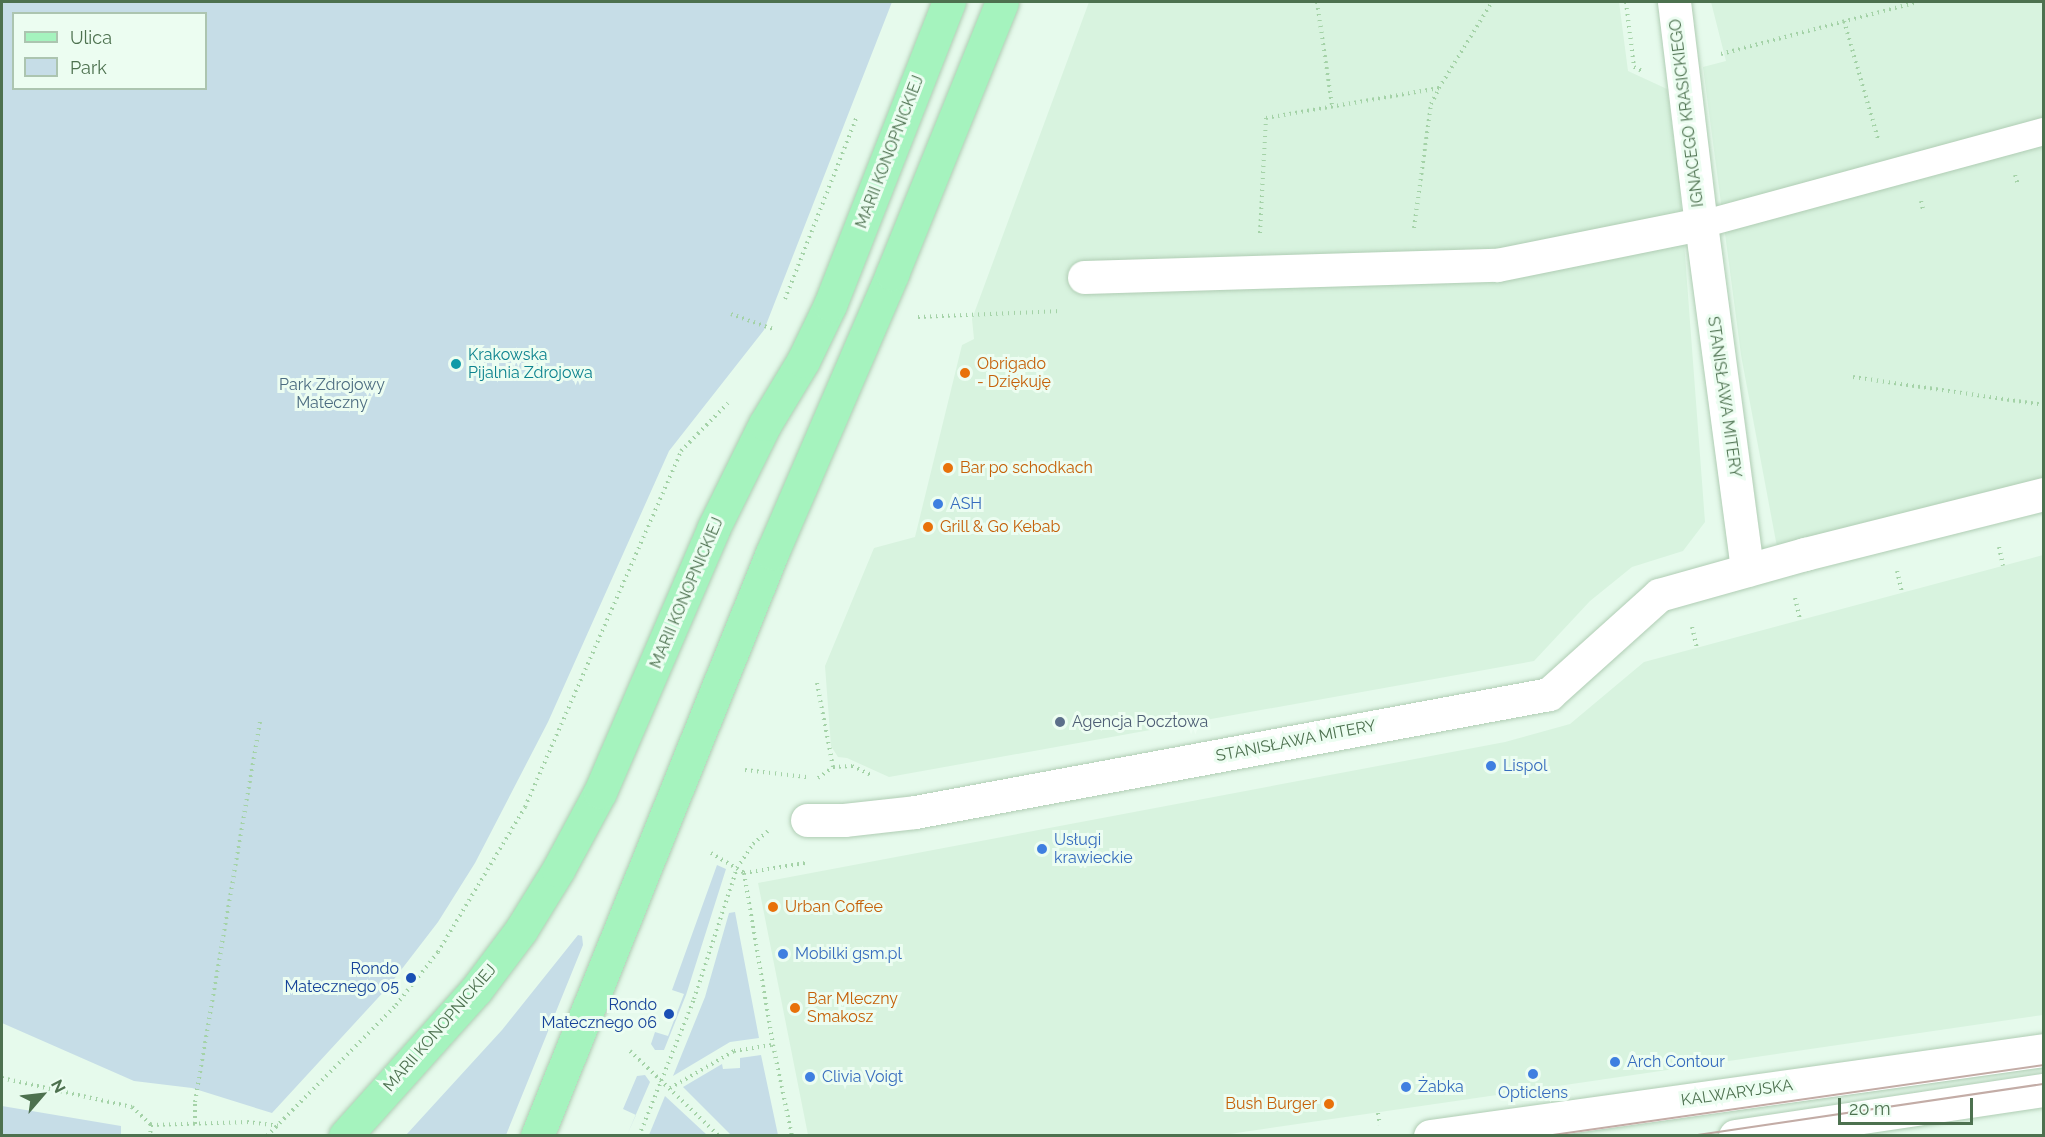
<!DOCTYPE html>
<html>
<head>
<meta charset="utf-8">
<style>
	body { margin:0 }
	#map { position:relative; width:2045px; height:1137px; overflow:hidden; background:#e6faec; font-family:Raleway,sans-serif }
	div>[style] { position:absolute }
	.residential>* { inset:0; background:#d8f3df }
	.green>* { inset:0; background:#c6dde7 }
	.path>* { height:4px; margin-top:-2px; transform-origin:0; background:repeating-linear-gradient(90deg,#a4d2a7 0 1.5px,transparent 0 6px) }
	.roads { filter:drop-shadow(0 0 2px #b0cdb4) drop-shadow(0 0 2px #b0cdb4) }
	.lane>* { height:27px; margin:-13.5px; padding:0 13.5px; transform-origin:13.5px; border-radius:13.5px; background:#fff }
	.street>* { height:33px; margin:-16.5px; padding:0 16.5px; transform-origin:16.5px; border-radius:16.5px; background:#fff }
	.secondary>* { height:33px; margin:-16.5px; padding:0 16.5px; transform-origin:16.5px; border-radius:16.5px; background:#fff }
	.primary>* { height:33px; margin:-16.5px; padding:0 16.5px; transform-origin:16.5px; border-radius:16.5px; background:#a5f3be }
	.tram>* { height:1.5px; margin:-0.75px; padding:0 0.75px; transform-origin:0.75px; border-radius:0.75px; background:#c3aca6 }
	.dots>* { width:16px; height:16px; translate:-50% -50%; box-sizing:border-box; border:3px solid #ecfdf1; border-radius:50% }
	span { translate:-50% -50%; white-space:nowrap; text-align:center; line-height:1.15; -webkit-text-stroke:6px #ecfdf1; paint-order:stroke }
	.street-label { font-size:16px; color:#4d714f }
	.culture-label { font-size:16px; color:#0d838f }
	.left { translate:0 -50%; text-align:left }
	.food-label { font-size:16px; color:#c56008 }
	.right { translate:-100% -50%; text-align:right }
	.park-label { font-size:16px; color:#4c6c81 }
	.shop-label { font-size:16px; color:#366cbe }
	.service-label { font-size:16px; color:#4e5e75 }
	.transit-label { font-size:16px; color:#164399 }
	.frame { position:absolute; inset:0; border:3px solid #4d714f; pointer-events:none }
	.legend { position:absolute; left:12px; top:12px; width:195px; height:78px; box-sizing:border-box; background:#ecfdf1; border:2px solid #acc5b0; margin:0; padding:8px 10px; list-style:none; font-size:18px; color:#4d714f }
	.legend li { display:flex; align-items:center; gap:12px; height:30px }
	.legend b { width:30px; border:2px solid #acc5b0 }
	.north { position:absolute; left:12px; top:1065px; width:60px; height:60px; -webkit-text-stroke:4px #ecfdf1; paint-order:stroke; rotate:62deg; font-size:16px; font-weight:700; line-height:24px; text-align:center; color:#4d714f }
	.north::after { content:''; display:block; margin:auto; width:21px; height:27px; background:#4d714f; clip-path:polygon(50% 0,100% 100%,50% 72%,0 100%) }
	.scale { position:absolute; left:1838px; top:1098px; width:135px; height:27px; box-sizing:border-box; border:3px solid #4d714f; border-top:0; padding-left:8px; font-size:18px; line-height:21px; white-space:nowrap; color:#4d714f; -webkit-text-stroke:4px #ecfdf1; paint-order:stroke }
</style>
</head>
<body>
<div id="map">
	<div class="residential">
		<i style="clip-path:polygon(1089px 2px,1619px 2px,1628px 71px,1667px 89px,1679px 175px,1705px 522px,1683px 551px,1632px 567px,1590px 601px,1534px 661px,889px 777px,847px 758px,838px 757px,831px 746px,825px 666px,874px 548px,915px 537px,962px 345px,974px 339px,972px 319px)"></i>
		<i style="clip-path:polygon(1711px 2px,2043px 2px,2043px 482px,1777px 547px,1741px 355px,1703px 67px,1726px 61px)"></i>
		<i style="clip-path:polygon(2043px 555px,2043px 1015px,1223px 1135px,808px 1135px,758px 883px,1505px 742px,1570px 724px,1644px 662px)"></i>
	</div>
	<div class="green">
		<i style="clip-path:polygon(evenodd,2px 2px,892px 2px,764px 330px,669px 451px,548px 722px,475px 863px,438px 922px,388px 987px,272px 1113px,192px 1088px,134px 1081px,2px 1023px,2px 2px,14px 14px,206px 14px,206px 88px,14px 88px,14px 14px)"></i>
		<i style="clip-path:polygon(717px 865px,726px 869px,686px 995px,664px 1050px,655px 1050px,651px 1044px,655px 1032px,668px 1036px,684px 994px,672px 990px)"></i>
		<i style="clip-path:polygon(735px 912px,759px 1038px,730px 1042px,673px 1076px,705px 997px,729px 913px)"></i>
		<i style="clip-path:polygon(578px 935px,582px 936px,583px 945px,506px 1135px,406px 1135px,502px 1030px)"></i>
		<i style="clip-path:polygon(761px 1055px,778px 1135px,731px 1135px,683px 1087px,722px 1064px,723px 1069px,740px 1068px,740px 1058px)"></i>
		<i style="clip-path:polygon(645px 1075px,650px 1082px,627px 1135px,636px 1115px,623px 1109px,637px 1076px)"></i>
		<i style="clip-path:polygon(665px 1096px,707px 1135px,649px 1135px)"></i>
		<i style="clip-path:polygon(2px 1106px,121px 1126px,121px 1135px,2px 1135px)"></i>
	</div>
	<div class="path">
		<i style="left:1317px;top:2px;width:104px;rotate:81.7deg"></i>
		<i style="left:1626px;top:2px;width:65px;rotate:83deg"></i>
		<i style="left:1634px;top:67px;width:9px;rotate:27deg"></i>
		<i style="left:1844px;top:21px;width:123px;rotate:73.9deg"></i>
		<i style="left:1721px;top:54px;width:204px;rotate:-14.8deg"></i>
		<i style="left:2015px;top:175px;width:9px;rotate:72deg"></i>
		<i style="left:1921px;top:201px;width:9px;rotate:77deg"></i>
		<i style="left:1414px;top:228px;width:125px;rotate:-82.2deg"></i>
		<i style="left:1431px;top:104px;width:17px;rotate:-62deg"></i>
		<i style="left:1260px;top:233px;width:115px;rotate:-87deg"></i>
		<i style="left:1266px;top:118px;width:176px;rotate:-9.8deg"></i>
		<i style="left:1439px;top:88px;width:101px;rotate:-58.4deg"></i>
		<i style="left:785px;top:299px;width:197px;rotate:-68.5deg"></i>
		<i style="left:731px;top:314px;width:45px;rotate:19.7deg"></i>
		<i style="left:918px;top:317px;width:143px;rotate:-2.4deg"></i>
		<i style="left:1853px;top:377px;width:193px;rotate:8.3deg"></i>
		<i style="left:1999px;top:547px;width:19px;rotate:78deg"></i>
		<i style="left:1897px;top:571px;width:23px;rotate:77deg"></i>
		<i style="left:1795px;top:598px;width:23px;rotate:77deg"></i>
		<i style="left:1692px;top:627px;width:22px;rotate:77deg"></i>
		<i style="left:817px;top:683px;width:86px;rotate:79.2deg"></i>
		<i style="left:833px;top:767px;width:19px;rotate:-3deg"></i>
		<i style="left:852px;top:766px;width:21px;rotate:25deg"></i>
		<i style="left:745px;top:770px;width:62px;rotate:6.4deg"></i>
		<i style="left:818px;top:778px;width:19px;rotate:-36deg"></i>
		<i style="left:711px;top:853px;width:39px;rotate:31deg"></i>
		<i style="left:744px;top:873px;width:174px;rotate:80.4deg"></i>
		<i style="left:773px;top:1045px;width:93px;rotate:78.2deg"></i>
		<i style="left:744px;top:873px;width:62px;rotate:-9.3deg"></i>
		<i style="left:630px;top:1051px;width:123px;rotate:43.7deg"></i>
		<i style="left:2px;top:1078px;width:133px;rotate:12.6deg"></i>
		<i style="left:132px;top:1107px;width:26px;rotate:43deg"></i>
		<i style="left:151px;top:1125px;width:11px;rotate:95deg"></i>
		<i style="left:670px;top:1088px;width:74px;rotate:-30deg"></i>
		<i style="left:734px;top:1051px;width:39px;rotate:-9deg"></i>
		<i style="left:1378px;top:1113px;width:12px;rotate:81deg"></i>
		<i style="left:195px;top:1124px;width:22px;rotate:-90deg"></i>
		<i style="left:195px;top:1102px;width:387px;rotate:-80.3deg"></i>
		<i style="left:151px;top:1125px;width:96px;rotate:-1.8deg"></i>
		<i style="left:247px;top:1122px;width:31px;rotate:7deg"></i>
		<i style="left:267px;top:1136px;width:184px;rotate:-45.4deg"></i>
		<i style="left:396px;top:1005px;width:68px;rotate:-51.6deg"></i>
		<i style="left:438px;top:952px;width:169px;rotate:-59deg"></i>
		<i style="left:525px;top:807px;width:389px;rotate:-66.3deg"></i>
		<i style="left:681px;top:451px;width:67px;rotate:-45.6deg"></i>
		<i style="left:639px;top:1136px;width:148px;rotate:-68.1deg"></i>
		<i style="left:694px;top:999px;width:138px;rotate:-71.8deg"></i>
		<i style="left:737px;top:868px;width:29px;rotate:-56deg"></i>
		<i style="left:753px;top:844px;width:21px;rotate:-41deg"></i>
	</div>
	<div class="roads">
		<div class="lane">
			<i style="left:1701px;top:224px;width:355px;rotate:-15.2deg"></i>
		</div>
		<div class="street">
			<i style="left:1674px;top:2px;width:224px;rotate:83.1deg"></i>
			<i style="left:1701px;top:224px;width:349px;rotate:82.4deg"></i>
			<i style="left:1084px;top:277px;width:413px;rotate:-1.7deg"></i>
			<i style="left:1497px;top:265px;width:208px;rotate:-11.4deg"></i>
			<i style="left:807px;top:820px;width:37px"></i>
			<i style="left:844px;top:820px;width:71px;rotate:-6.4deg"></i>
			<i style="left:915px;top:812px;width:645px;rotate:-10.54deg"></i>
			<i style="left:1549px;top:694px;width:148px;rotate:-42deg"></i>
			<i style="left:1659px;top:595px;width:152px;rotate:-15.7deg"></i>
			<i style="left:1805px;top:554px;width:246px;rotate:-14.1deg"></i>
		</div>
		<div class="secondary">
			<i style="left:1430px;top:1136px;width:620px;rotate:-7.97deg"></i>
			<i style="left:1735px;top:1136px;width:312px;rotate:-8.5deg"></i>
		</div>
		<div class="primary">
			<i style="left:345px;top:1136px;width:196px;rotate:-48.1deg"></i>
			<i style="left:476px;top:990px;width:75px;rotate:-53.1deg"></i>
			<i style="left:521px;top:930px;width:70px;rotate:-58.3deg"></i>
			<i style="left:558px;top:870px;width:89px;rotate:-61.7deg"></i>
			<i style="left:600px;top:792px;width:286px;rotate:-66.7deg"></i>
			<i style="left:713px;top:529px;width:117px;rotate:-63.7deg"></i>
			<i style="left:765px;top:424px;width:74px;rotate:-58.9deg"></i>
			<i style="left:803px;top:361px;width:62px;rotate:-64.3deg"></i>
			<i style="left:830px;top:305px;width:326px;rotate:-68.6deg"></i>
			<i style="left:537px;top:1136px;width:629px;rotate:-68.05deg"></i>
			<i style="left:772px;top:553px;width:304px;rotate:-66.7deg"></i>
			<i style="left:892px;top:274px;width:293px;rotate:-68deg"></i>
		</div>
	</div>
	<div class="tram">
		<i style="left:1546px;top:1136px;width:503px;rotate:-8.11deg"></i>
		<i style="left:1691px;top:1136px;width:357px;rotate:-8.4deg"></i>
	</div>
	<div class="dots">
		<i style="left:456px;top:364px;background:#0f9aa8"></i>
		<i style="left:965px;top:373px;background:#e8710a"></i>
		<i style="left:948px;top:468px;background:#e8710a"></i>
		<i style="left:938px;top:504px;background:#3f7fe0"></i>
		<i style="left:928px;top:527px;background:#e8710a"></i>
		<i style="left:1060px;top:722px;background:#5c6f8a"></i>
		<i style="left:1491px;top:766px;background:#3f7fe0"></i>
		<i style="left:1042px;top:849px;background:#3f7fe0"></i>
		<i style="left:773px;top:907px;background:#e8710a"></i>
		<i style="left:783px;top:954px;background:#3f7fe0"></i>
		<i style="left:411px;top:978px;background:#1a4fb4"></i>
		<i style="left:795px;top:1008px;background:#e8710a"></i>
		<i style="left:669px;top:1014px;background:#1a4fb4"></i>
		<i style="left:1615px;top:1062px;background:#3f7fe0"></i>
		<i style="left:1533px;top:1074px;background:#3f7fe0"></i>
		<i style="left:810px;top:1077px;background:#3f7fe0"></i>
		<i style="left:1406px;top:1087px;background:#3f7fe0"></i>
		<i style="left:1329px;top:1104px;background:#e8710a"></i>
	</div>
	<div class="street-label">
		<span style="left:1687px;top:113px;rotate:-97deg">IGNACEGO KRASICKIEGO</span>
		<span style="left:890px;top:152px;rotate:-69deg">MARII KONOPNICKIEJ</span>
		<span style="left:1724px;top:397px;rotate:82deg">STANISŁAWA MITERY</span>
		<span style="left:687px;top:593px;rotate:-67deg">MARII KONOPNICKIEJ</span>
		<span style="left:1296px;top:741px;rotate:-11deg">STANISŁAWA MITERY</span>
		<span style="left:440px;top:1028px;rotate:-49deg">MARII KONOPNICKIEJ</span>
		<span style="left:1737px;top:1093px;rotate:-8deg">KALWARYJSKA</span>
	</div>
	<div class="culture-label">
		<span class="left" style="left:468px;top:364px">Krakowska<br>Pijalnia Zdrojowa</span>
	</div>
	<div class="food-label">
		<span class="left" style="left:977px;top:373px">Obrigado<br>- Dziękuję</span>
		<span class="left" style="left:960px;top:468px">Bar po schodkach</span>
		<span class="left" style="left:940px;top:527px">Grill &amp; Go Kebab</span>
		<span class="left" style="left:785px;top:907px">Urban Coffee</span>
		<span class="left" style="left:807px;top:1008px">Bar Mleczny<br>Smakosz</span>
		<span class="right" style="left:1317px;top:1104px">Bush Burger</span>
	</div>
	<div class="park-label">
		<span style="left:332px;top:394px">Park Zdrojowy<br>Mateczny</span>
	</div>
	<div class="shop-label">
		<span class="left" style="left:950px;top:504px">ASH</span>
		<span class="left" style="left:1503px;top:766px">Lispol</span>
		<span class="left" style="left:1054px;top:849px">Usługi<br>krawieckie</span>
		<span class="left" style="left:795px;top:954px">Mobilki gsm.pl</span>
		<span class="left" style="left:1627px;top:1062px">Arch Contour</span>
		<span class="left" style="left:822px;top:1077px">Clivia Voigt</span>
		<span class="left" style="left:1418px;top:1087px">Żabka</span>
		<span style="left:1533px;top:1093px">Opticlens</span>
	</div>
	<div class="service-label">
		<span class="left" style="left:1072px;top:722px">Agencja Pocztowa</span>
	</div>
	<div class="transit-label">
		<span class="right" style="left:399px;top:978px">Rondo<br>Matecznego 05</span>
		<span class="right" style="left:657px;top:1014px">Rondo<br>Matecznego 06</span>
	</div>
	<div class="frame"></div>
	<ul class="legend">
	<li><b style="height:8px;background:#a5f3be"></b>Ulica</li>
	<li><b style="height:16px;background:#c6dde7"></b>Park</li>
	</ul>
	<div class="north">N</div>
	<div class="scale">20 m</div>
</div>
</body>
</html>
